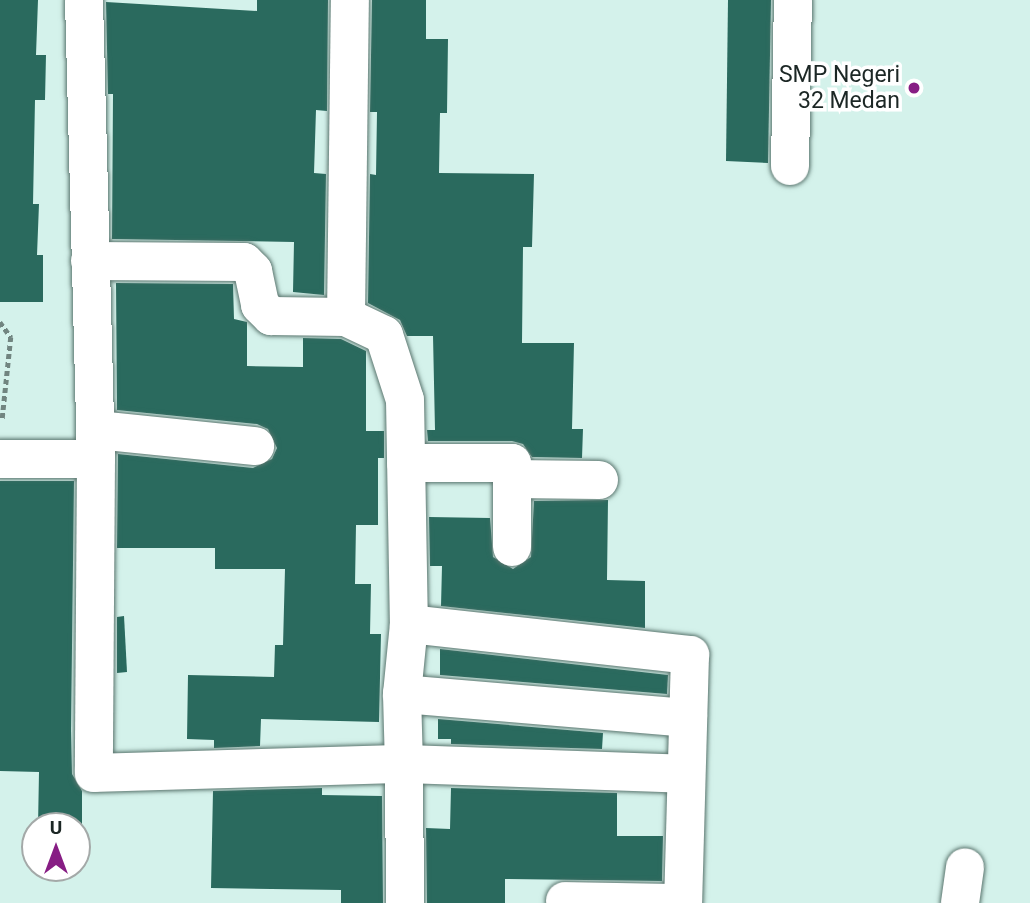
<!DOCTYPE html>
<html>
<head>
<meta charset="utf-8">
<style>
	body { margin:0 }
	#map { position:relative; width:1030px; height:903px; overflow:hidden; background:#d4f2eb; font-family:Roboto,sans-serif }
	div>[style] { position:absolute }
	.building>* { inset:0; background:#2a6a5e }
	.path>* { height:4.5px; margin-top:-2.25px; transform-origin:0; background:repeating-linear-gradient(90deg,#718580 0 5px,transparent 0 8.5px) }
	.roads { filter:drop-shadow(0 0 2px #5b766f) drop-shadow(0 0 2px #5b766f) }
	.minor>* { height:38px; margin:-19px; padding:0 19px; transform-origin:19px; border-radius:19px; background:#fff }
	.dots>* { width:19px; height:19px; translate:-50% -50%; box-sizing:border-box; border:4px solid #fff; border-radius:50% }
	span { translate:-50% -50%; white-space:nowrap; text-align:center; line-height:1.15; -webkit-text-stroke:7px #fff; paint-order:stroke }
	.poi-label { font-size:23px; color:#1c2725 }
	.right { translate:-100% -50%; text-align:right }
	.north { position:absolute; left:21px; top:812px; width:70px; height:70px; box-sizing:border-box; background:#fff; border:2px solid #a4a9a8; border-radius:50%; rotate:0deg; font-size:19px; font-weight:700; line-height:28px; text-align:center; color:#1c2725 }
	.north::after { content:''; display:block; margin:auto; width:24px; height:32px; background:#871d84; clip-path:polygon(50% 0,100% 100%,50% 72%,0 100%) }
</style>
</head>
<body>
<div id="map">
	<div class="building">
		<i style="clip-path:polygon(0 0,38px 0,36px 55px,46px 55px,45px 100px,35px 100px,33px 204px,39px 204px,37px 255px,43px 255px,43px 302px,0 302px)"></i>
		<i style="clip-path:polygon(257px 0,328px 0,327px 111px,316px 110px,314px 173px,326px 174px,324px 295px,293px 292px,294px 242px,112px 239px,113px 94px,108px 94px,106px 2px,257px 11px)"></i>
		<i style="clip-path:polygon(372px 0,426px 0,426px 39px,448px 39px,447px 113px,440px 113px,439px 173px,534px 174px,532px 247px,523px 247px,522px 343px,574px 343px,572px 429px,583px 429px,582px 458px,532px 457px,523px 444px,512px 441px,428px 441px,427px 430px,435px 430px,433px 336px,407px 336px,400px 320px,368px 303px,370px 174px,376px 175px,377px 112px,370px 112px)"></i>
		<i style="clip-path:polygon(728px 0,771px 0,768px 163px,726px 161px)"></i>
		<i style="clip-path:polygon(116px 283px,233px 284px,234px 319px,247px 322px,247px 366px,303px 367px,303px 338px,341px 339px,366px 351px,366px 431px,384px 431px,384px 458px,378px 458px,378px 525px,356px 525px,355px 584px,371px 584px,370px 634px,381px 634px,379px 722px,261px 719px,260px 746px,214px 748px,214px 740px,187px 739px,188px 675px,274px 677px,275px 645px,283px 645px,285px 569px,215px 569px,215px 548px,117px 548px,118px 454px,253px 468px,272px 459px,277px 448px,268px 429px,257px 424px,117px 410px)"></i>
		<i style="clip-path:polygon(0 481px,74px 481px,71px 730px,72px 774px,82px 791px,82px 826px,38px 826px,39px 772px,0 771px)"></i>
		<i style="clip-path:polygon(608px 500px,607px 580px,645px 581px,645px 628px,441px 606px,442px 566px,430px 566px,429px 517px,490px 518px,493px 557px,513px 569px,531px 557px,534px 501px)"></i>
		<i style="clip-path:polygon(124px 616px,127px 672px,117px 673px,117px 617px)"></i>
		<i style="clip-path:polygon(440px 649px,668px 675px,667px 694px,440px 675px)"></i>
		<i style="clip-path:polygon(438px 719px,603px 733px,602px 749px,451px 744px,451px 739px,438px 739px)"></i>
		<i style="clip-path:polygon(322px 788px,322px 795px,382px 796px,383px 903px,341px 903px,341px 890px,211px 888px,213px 791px)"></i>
		<i style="clip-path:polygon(451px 788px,617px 793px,617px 836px,663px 836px,662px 881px,505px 879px,505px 903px,427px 903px,426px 828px,450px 829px)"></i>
	</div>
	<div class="path">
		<i style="left:0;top:322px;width:19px;rotate:54deg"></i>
		<i style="left:11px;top:337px;width:85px;rotate:96deg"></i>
	</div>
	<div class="roads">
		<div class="minor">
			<i style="left:84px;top:0;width:459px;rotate:88.5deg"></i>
			<i style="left:790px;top:166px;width:166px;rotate:-89deg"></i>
			<i style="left:90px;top:261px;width:154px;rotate:0.4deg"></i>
			<i style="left:244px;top:262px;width:13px;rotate:45deg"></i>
			<i style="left:253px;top:271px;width:35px;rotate:78deg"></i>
			<i style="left:260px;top:305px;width:16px;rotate:45deg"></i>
			<i style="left:271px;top:316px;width:75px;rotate:0.8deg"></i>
			<i style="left:346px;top:317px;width:42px;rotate:25.3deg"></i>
			<i style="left:384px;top:335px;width:68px;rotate:72.1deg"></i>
			<i style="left:405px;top:400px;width:224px;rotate:89deg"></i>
			<i style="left:409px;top:624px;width:70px;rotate:95.7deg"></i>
			<i style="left:402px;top:694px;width:70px;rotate:88.4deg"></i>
			<i style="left:404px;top:764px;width:282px;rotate:2deg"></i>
			<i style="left:346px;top:317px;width:317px;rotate:-89.3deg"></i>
			<i style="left:97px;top:430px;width:159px;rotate:5.8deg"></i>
			<i style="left:0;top:459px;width:96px"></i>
			<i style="left:96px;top:459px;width:314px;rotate:90.4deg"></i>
			<i style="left:94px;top:773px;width:310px;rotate:-1.7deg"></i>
			<i style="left:404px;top:764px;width:139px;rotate:89.6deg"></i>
			<i style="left:406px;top:463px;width:106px"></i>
			<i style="left:512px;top:463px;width:16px;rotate:90deg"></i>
			<i style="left:512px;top:479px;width:87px;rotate:0.7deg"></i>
			<i style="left:512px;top:479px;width:68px;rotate:90deg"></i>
			<i style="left:409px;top:624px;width:283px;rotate:6.3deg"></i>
			<i style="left:690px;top:655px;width:248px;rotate:91.6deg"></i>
			<i style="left:402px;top:694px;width:287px;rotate:4.8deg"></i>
			<i style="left:565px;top:901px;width:118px;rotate:1deg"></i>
			<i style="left:960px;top:903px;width:36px;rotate:-82deg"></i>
		</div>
	</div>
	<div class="dots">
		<i style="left:914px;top:88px;background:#871d84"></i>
	</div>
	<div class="poi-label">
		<span class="right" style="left:900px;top:88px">SMP Negeri<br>32 Medan</span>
	</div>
	<div class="north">U</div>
</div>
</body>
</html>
